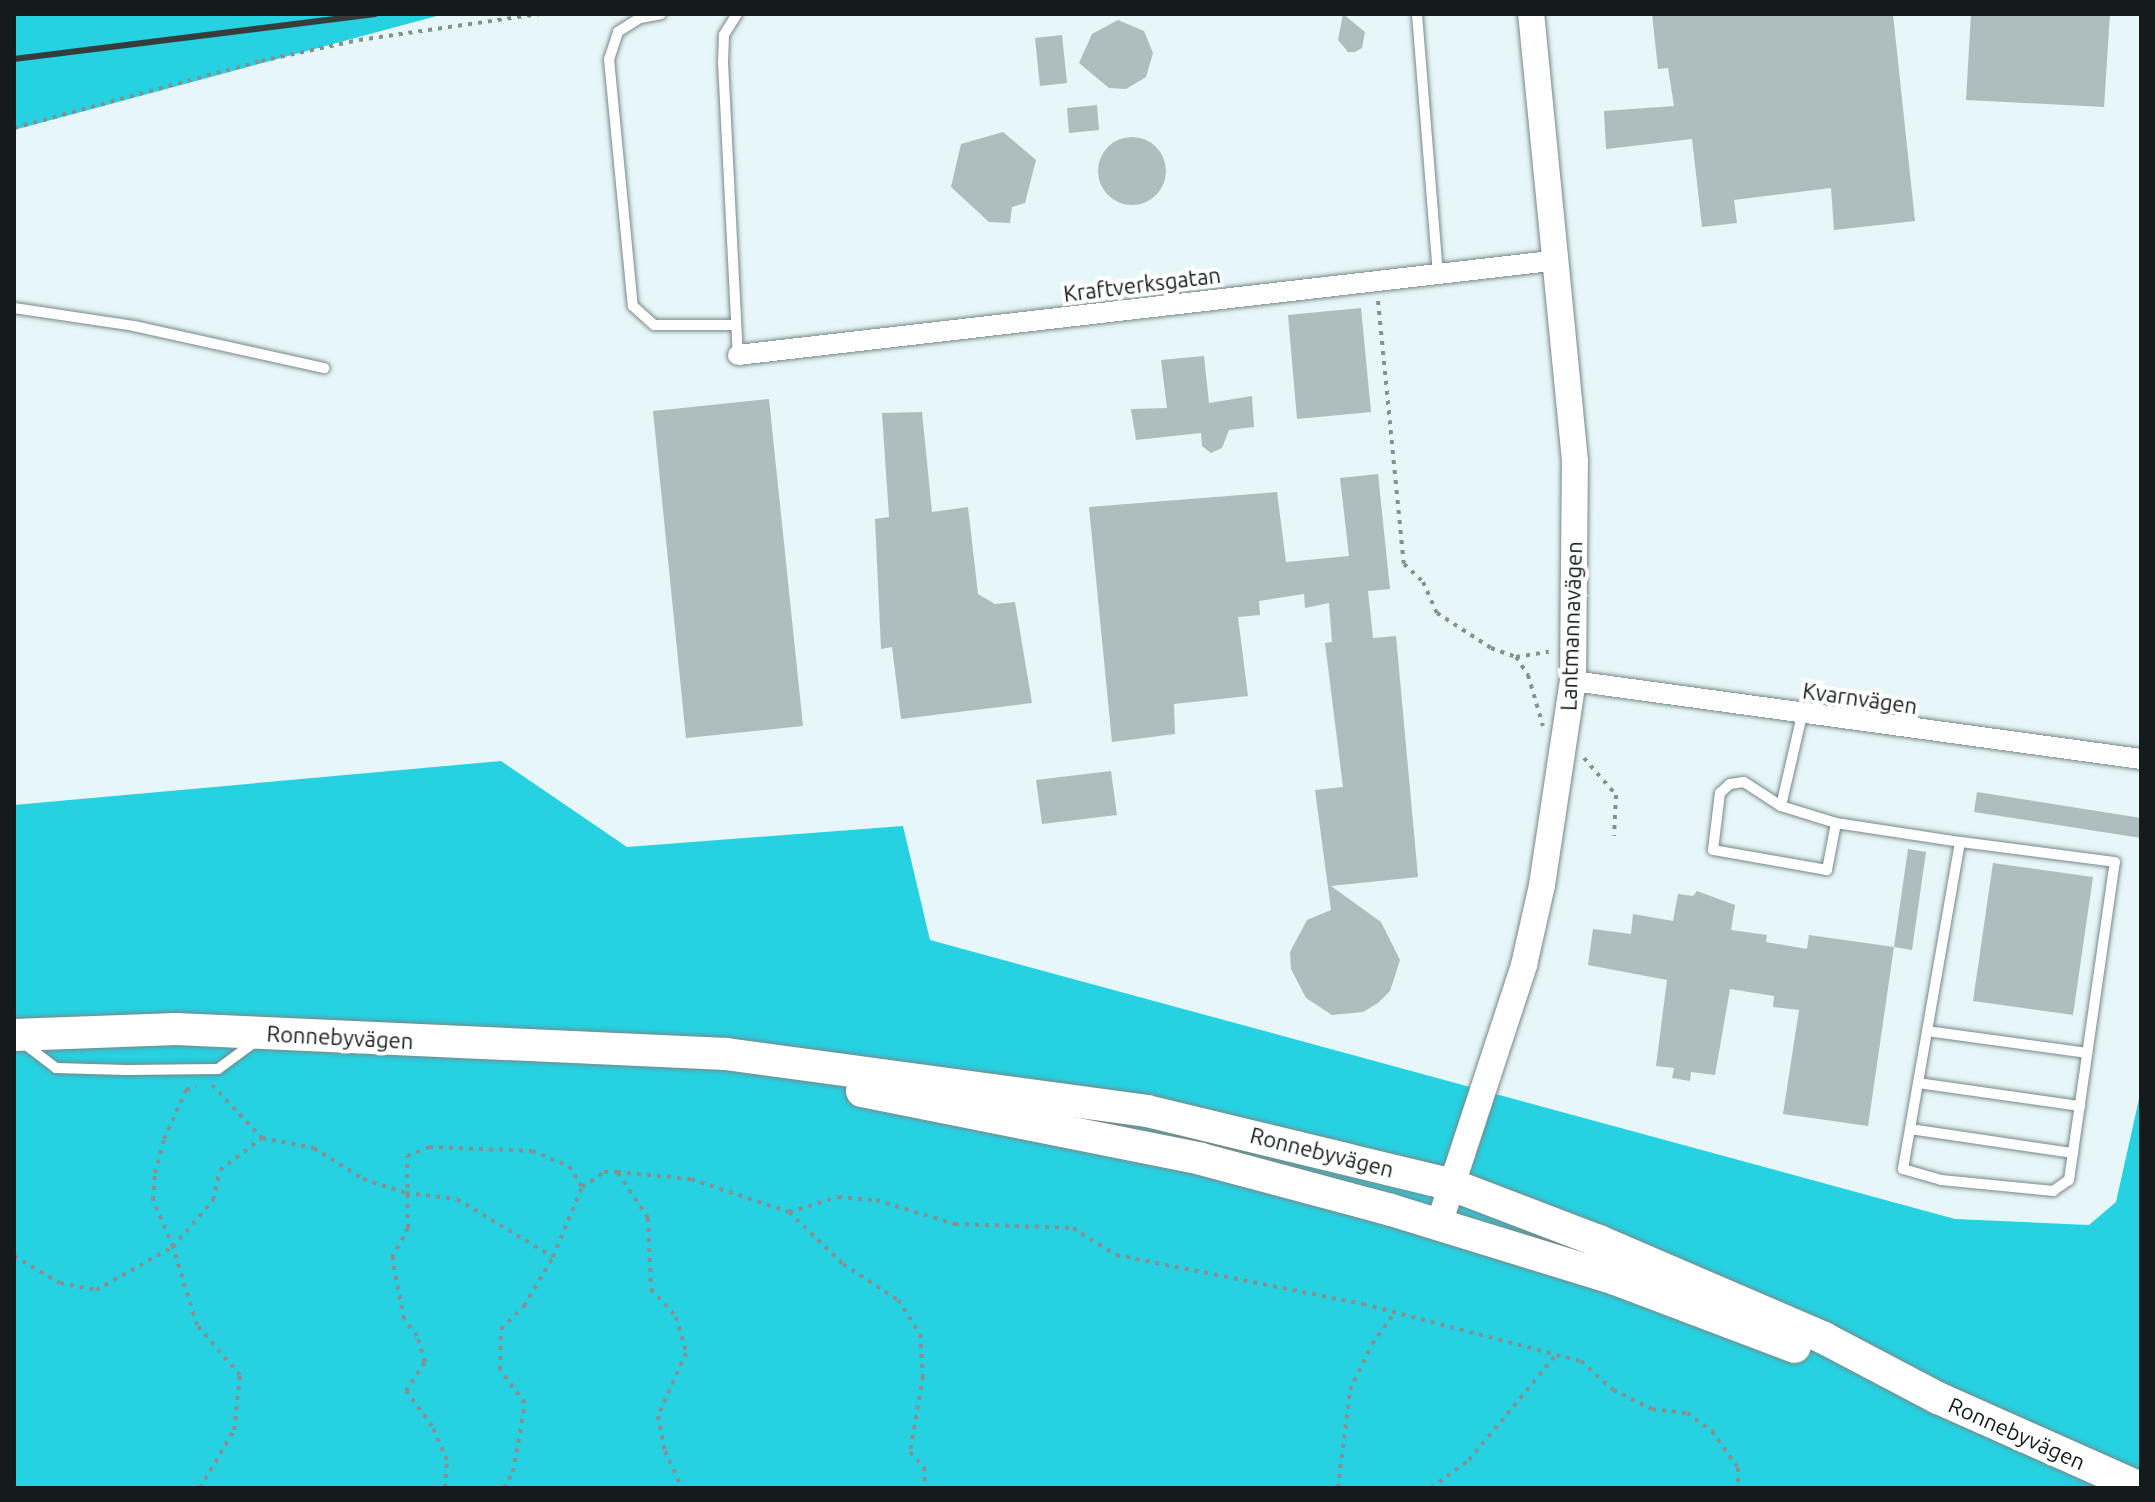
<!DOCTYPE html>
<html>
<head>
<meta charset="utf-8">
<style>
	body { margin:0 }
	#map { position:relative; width:2155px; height:1502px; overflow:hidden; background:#e7f6f8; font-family:Ubuntu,sans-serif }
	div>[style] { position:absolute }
	.forest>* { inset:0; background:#26d1e1 }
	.building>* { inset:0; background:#aebdbe }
	.round { border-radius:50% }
	.path>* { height:4px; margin-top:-2px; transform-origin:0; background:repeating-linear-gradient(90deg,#869092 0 4px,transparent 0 10px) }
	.roads { filter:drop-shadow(0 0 2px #788788) drop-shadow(0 0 2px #788788) }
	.service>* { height:10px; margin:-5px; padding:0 5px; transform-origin:5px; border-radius:5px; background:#fff }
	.minor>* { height:20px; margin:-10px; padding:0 10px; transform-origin:10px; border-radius:10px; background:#fff }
	.tertiary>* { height:26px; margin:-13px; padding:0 13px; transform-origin:13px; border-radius:13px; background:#fff }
	.primary>* { height:32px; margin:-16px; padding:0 16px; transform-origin:16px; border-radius:16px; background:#fff }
	.rail>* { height:6px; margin:-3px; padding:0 3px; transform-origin:3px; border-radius:3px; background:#353c3c }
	span { translate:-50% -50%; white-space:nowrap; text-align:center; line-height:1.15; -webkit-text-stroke:8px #fff; paint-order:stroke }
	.street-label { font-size:22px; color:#151b1b }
	.frame { position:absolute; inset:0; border:16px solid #151b1b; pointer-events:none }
</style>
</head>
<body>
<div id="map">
	<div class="forest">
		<i style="clip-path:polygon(14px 14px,444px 14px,14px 130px)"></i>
		<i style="clip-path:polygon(501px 761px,627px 847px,903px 826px,930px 940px,1955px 1219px,2089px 1225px,2116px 1202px,2141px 1090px,2141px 1488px,14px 1488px,14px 805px)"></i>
	</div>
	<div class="building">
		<i style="clip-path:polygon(1343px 14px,1365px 32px,1362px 48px,1355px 52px,1348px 52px,1338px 40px)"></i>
		<i style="clip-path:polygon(1652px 14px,1893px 14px,1915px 221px,1834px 230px,1831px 188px,1734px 200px,1737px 223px,1702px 227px,1692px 139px,1606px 149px,1604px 111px,1674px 106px,1668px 68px,1658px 69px)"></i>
		<i style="clip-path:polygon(1971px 14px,2110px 14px,2104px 107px,1966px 100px)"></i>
		<i style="clip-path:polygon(1118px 20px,1144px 31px,1153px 53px,1146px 77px,1126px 89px,1109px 88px,1079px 63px,1092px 34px)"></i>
		<i style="clip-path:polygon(1062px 35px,1067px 83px,1040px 86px,1035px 38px)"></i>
		<i style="clip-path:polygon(1097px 105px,1099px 130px,1069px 133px,1067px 108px)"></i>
		<i style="clip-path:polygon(1003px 132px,1036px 160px,1025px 203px,1012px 207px,1010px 223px,989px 222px,951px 187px,961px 144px)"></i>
		<i class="round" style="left:1098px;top:137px;width:68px;height:68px"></i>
		<i style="clip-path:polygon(1361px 308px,1371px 412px,1297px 419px,1288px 315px)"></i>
		<i style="clip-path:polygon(1204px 356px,1209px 403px,1252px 396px,1254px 427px,1229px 430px,1222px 448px,1211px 453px,1202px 446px,1201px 433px,1136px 440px,1131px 409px,1167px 408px,1161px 360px)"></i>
		<i style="clip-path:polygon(769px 399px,803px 726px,686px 738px,653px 411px)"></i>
		<i style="clip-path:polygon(922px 412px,932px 512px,968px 507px,978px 594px,995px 604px,1015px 602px,1032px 703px,901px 719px,892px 647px,881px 649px,875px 519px,889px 517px,882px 413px)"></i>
		<i style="clip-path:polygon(1378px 474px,1390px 589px,1368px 591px,1373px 638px,1396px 636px,1418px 877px,1331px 886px,1381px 922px,1400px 960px,1390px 991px,1378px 1003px,1363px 1012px,1332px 1015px,1306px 998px,1291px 969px,1290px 952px,1307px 920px,1331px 910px,1315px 790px,1343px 787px,1325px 643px,1332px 642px,1329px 603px,1305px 608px,1304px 594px,1259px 601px,1260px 615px,1238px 617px,1248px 696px,1174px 704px,1175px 734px,1112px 742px,1089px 507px,1277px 492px,1286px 562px,1349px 556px,1340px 478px)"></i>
		<i style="clip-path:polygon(1111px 771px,1117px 815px,1042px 824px,1036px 780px)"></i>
		<i style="clip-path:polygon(1977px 792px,2141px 818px,2141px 838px,1974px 812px)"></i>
		<i style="clip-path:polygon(1908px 849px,1926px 852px,1912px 950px,1894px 947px)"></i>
		<i style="clip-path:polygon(1993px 863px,2093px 877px,2073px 1015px,1973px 1001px)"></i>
		<i style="clip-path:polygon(1697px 891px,1735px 905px,1731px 930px,1767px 935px,1766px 942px,1807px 949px,1809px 935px,1894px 947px,1868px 1126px,1783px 1114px,1799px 1010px,1773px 1007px,1774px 996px,1730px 989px,1715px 1075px,1691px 1072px,1690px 1081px,1672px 1078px,1674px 1068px,1656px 1066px,1667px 980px,1588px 965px,1593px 929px,1631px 934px,1633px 914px,1673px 921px,1678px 894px,1693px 896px)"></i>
	</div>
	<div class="path">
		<i style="left:14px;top:128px;width:256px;rotate:-15.2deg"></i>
		<i style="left:261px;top:61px;width:100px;rotate:-12.1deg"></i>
		<i style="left:359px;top:40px;width:183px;rotate:-8.2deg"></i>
		<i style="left:1378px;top:301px;width:264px;rotate:84.4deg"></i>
		<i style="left:1404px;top:564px;width:26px;rotate:43deg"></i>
		<i style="left:1423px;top:582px;width:34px;rotate:66deg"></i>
		<i style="left:1437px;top:613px;width:64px;rotate:32.9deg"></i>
		<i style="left:1491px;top:648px;width:27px;rotate:20deg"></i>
		<i style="left:1516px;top:657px;width:22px;rotate:56deg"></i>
		<i style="left:1528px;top:675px;width:53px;rotate:73.6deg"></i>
		<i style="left:1516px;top:657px;width:33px;rotate:-9deg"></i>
		<i style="left:1584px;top:758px;width:49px;rotate:49.1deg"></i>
		<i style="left:1616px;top:795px;width:41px;rotate:92.8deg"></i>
		<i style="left:212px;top:1085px;width:73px;rotate:46.7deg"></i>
		<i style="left:618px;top:1173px;width:54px;rotate:56.3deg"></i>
		<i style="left:648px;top:1218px;width:71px;rotate:87.6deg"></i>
		<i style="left:651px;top:1289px;width:38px;rotate:48deg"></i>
		<i style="left:676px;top:1317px;width:37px;rotate:74deg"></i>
		<i style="left:686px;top:1353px;width:69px;rotate:114deg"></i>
		<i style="left:658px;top:1416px;width:36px;rotate:79deg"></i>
		<i style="left:665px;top:1451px;width:41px;rotate:65.3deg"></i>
		<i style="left:789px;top:1212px;width:75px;rotate:43.9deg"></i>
		<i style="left:843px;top:1264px;width:66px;rotate:33.2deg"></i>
		<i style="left:898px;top:1300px;width:40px;rotate:57.1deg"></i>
		<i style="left:920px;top:1334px;width:42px;rotate:85.9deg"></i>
		<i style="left:923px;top:1376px;width:77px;rotate:99.7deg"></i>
		<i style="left:910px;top:1452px;width:21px;rotate:47deg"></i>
		<i style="left:924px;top:1467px;width:21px;rotate:87deg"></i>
		<i style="left:14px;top:1256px;width:53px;rotate:30.4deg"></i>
		<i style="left:60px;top:1283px;width:37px;rotate:11deg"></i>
		<i style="left:96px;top:1290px;width:88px;rotate:-29.2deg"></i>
		<i style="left:173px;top:1247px;width:51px;rotate:-113.1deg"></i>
		<i style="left:153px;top:1200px;width:27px;rotate:-86deg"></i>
		<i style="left:155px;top:1173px;width:35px;rotate:-75deg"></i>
		<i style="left:164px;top:1139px;width:54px;rotate:-65.8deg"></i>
		<i style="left:186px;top:1090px;width:11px;rotate:-22deg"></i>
		<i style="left:200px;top:1488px;width:67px;rotate:-59.6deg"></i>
		<i style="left:234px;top:1430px;width:55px;rotate:-83.8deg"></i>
		<i style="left:240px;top:1375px;width:66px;rotate:-130.7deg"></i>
		<i style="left:197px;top:1325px;width:82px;rotate:-107.1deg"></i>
		<i style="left:173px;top:1247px;width:62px;rotate:-49.6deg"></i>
		<i style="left:213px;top:1200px;width:31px;rotate:-77deg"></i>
		<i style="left:220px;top:1170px;width:53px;rotate:-37.3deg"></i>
		<i style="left:262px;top:1138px;width:53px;rotate:10.9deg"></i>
		<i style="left:314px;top:1148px;width:58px;rotate:32.3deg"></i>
		<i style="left:363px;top:1179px;width:45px;rotate:18deg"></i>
		<i style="left:406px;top:1193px;width:51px;rotate:6.7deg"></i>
		<i style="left:457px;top:1199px;width:112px;rotate:31.1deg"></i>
		<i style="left:445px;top:1488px;width:28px;rotate:-86deg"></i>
		<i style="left:447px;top:1460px;width:37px;rotate:-114deg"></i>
		<i style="left:432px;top:1426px;width:44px;rotate:-126.6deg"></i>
		<i style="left:406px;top:1391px;width:35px;rotate:-57deg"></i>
		<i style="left:425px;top:1362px;width:27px;rotate:-107deg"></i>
		<i style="left:417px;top:1336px;width:21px;rotate:-127deg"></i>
		<i style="left:404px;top:1319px;width:62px;rotate:-101.1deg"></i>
		<i style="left:392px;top:1258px;width:34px;rotate:-62deg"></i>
		<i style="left:408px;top:1228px;width:72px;rotate:-90.8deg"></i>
		<i style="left:407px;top:1156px;width:24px;rotate:-22deg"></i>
		<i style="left:429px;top:1147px;width:103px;rotate:2.2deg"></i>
		<i style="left:532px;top:1151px;width:40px;rotate:22deg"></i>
		<i style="left:569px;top:1166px;width:25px;rotate:58deg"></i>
		<i style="left:504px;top:1488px;width:18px;rotate:-61deg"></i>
		<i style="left:513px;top:1472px;width:70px;rotate:-80.1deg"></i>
		<i style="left:525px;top:1403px;width:41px;rotate:-127.1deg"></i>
		<i style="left:500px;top:1370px;width:41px;rotate:-88.6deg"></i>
		<i style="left:501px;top:1329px;width:33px;rotate:-45deg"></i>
		<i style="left:524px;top:1306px;width:57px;rotate:-59.4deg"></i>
		<i style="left:553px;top:1257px;width:76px;rotate:-67.5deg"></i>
		<i style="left:582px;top:1187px;width:27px;rotate:-34deg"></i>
		<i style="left:604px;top:1172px;width:13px"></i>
		<i style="left:617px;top:1172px;width:74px;rotate:5.4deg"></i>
		<i style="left:691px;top:1179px;width:103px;rotate:18.6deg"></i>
		<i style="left:789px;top:1212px;width:51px;rotate:-17deg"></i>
		<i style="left:838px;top:1197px;width:38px;rotate:5deg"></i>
		<i style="left:876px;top:1200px;width:83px;rotate:16.9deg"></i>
		<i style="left:955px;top:1224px;width:118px;rotate:1.9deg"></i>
		<i style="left:1073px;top:1228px;width:51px;rotate:32.1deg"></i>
		<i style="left:1116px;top:1255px;width:252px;rotate:11.2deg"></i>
		<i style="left:1363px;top:1304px;width:225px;rotate:14.7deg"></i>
		<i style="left:1581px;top:1361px;width:43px;rotate:42.2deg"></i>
		<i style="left:1613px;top:1390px;width:43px;rotate:26deg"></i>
		<i style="left:1652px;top:1409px;width:35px;rotate:7deg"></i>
		<i style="left:1687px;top:1413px;width:31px;rotate:36deg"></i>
		<i style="left:1712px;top:1431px;width:45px;rotate:54.9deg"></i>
		<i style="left:1738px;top:1468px;width:20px;rotate:90deg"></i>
		<i style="left:1338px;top:1488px;width:99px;rotate:-83deg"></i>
		<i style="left:1350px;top:1390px;width:51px;rotate:-64.4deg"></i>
		<i style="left:1372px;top:1344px;width:39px;rotate:-54deg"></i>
		<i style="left:1431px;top:1488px;width:47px;rotate:-36.4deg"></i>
		<i style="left:1469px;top:1460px;width:136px;rotate:-50.4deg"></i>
	</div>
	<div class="roads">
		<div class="service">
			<i style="left:661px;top:14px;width:21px;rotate:169deg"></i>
			<i style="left:640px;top:18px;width:26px;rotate:148deg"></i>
			<i style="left:618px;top:32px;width:28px;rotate:108deg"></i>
			<i style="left:609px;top:59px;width:248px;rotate:84.5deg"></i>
			<i style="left:633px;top:306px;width:28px;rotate:42deg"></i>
			<i style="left:654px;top:325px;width:82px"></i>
			<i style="left:737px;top:14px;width:25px;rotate:122deg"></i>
			<i style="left:724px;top:35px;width:27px;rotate:92deg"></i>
			<i style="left:723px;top:62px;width:293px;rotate:87.1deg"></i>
			<i style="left:1417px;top:14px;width:261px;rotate:85.4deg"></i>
			<i style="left:14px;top:308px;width:121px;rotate:8.5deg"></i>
			<i style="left:134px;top:326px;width:195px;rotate:12.5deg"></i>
			<i style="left:1781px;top:806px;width:58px;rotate:17.2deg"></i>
			<i style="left:1836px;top:823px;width:48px;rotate:100.8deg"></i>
			<i style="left:1827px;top:870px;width:116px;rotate:-170deg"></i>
			<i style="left:1713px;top:850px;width:57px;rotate:-83deg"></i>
			<i style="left:1720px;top:793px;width:13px;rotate:-42deg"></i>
			<i style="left:1730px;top:784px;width:14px;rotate:-8deg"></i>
			<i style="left:1744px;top:782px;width:44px;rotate:33deg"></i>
			<i style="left:1781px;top:806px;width:93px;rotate:-77deg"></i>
			<i style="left:1836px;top:823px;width:125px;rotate:8.7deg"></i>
			<i style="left:1960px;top:842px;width:332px;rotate:99.9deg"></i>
			<i style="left:1903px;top:1169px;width:40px;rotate:16deg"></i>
			<i style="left:1941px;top:1180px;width:113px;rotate:5.6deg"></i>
			<i style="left:2053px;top:1191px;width:19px;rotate:-35deg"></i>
			<i style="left:2069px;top:1180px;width:321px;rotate:-81.8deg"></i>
			<i style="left:2115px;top:862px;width:156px;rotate:-172.6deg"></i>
			<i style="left:1927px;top:1031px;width:162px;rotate:7.8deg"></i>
			<i style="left:22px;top:1042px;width:43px;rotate:37.4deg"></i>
			<i style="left:56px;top:1068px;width:70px;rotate:1.6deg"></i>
			<i style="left:126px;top:1070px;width:92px;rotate:-0.6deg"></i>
			<i style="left:218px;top:1069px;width:47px;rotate:-36.4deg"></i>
			<i style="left:1918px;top:1083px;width:164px;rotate:8.1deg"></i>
			<i style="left:1910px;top:1129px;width:165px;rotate:8.4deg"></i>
		</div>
		<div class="minor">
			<i style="left:738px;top:355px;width:818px;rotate:-6.6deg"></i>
			<i style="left:1573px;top:681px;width:573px;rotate:7.82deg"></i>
		</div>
		<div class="tertiary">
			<i style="left:1439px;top:1224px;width:273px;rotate:-71.8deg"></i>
			<i style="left:1524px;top:965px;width:82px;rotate:-77.3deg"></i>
			<i style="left:1542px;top:885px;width:206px;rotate:-81.4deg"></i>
			<i style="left:1573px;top:681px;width:220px;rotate:-89.5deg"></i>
			<i style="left:1575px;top:461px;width:449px;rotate:-95.6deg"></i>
		</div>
		<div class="primary">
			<i style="left:14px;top:1035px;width:162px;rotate:-2.1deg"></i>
			<i style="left:176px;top:1029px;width:551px;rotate:2.6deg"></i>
			<i style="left:726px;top:1054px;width:425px;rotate:7.7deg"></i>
			<i style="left:1147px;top:1111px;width:314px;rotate:13.6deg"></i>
			<i style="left:1452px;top:1185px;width:157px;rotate:20.9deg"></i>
			<i style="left:1599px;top:1241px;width:245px;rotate:23.3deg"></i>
			<i style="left:1824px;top:1338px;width:129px;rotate:27.8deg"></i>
			<i style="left:1938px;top:1398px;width:221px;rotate:24deg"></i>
			<i style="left:862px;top:1091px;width:346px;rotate:11.3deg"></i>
			<i style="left:1201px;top:1159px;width:197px;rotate:15deg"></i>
			<i style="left:1391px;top:1210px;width:234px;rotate:17.1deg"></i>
			<i style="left:1615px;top:1279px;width:192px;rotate:20.7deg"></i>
		</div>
	</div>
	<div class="rail">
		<i style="left:14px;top:59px;width:364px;rotate:-7.1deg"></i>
	</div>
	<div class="street-label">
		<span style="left:1142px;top:284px;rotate:-7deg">Kraftverksgatan</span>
		<span style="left:1571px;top:626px;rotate:-88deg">Lantmannavägen</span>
		<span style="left:1860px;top:698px;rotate:8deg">Kvarnvägen</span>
		<span style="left:340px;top:1037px;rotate:3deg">Ronnebyvägen</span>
		<span style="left:1322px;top:1152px;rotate:14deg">Ronnebyvägen</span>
		<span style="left:2017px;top:1433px;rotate:24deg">Ronnebyvägen</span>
	</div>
	<div class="frame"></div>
</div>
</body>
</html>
